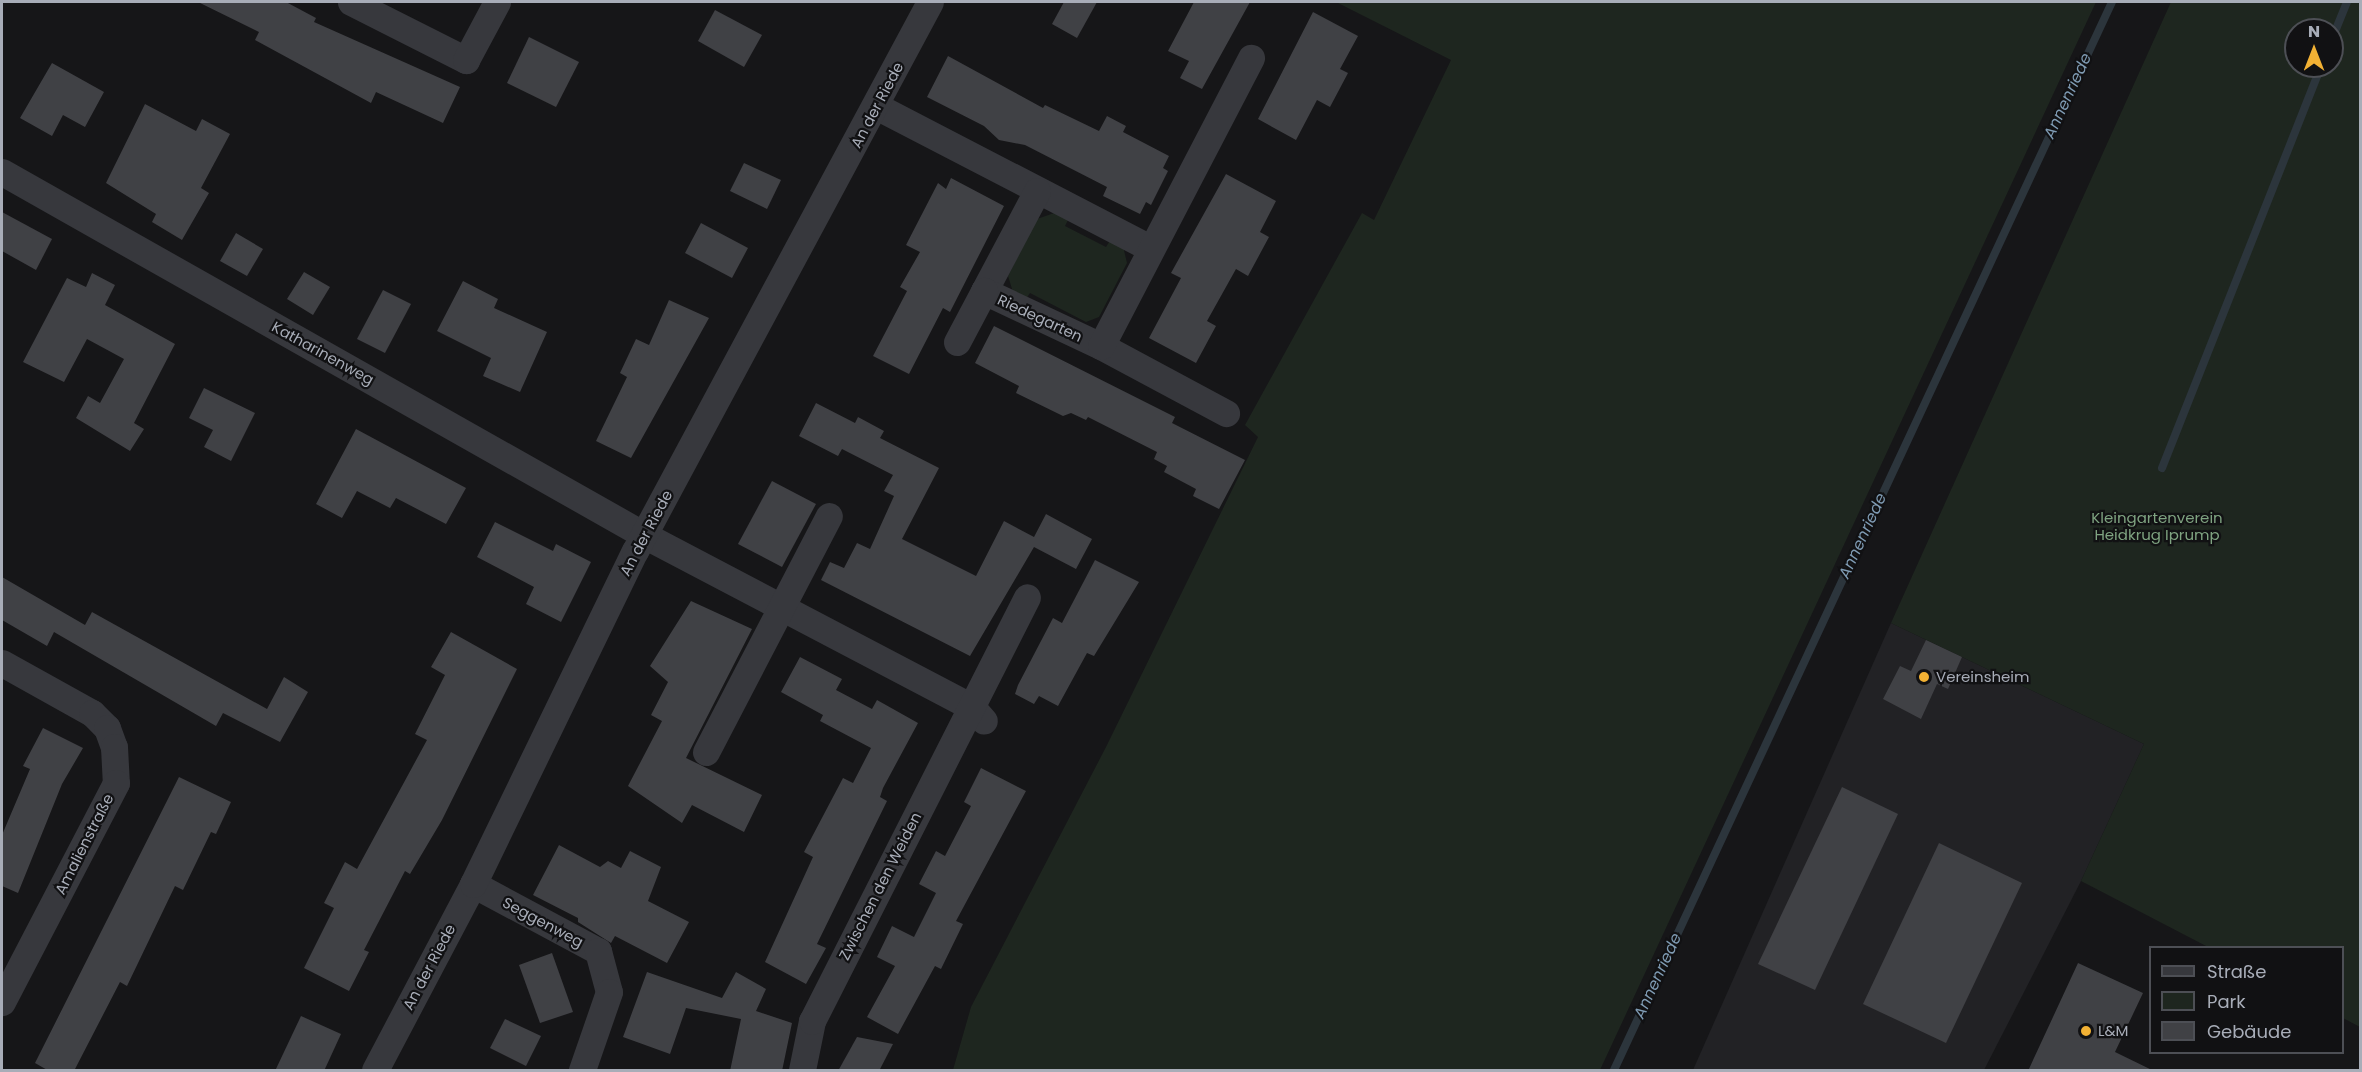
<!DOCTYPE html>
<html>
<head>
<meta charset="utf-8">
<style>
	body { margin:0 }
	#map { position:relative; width:2362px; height:1072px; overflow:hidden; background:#161618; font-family:Poppins,sans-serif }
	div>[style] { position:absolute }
	.built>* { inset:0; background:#222225 }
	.green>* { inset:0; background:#1e261f }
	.stream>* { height:8px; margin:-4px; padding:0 4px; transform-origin:4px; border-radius:4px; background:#2c353c }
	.building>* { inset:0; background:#404145 }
	.minor>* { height:27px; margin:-13.5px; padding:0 13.5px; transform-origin:13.5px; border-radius:13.5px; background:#37383d }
	.dots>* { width:16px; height:16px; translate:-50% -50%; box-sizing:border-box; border:3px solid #111113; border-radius:50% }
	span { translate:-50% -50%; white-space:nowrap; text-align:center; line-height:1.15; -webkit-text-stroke:4.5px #111113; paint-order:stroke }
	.street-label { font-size:15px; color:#a8adb8 }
	.park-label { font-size:15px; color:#7fa381 }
	.poi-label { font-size:15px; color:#a8adb8 }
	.left { translate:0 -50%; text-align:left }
	.water-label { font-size:16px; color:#7f9bb3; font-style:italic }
	.frame { position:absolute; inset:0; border:3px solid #a8adb8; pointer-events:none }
	.legend { position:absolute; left:2149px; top:946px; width:195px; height:108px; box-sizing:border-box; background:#111113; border:2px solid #4d4f55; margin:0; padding:8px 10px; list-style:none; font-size:18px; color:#a8adb8 }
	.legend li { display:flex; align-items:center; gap:12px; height:30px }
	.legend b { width:30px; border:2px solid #4d4f55 }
	.north { position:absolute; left:2284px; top:18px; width:60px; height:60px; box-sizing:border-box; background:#111113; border:2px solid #4d4f55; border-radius:50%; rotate:0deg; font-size:16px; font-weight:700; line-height:24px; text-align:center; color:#a8adb8 }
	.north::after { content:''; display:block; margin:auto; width:21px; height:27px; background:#f2b134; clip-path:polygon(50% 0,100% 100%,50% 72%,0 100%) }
</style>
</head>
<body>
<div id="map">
	<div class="built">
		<i style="clip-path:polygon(1891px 623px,2144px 744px,2081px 881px,1984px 1070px,1693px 1070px)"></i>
	</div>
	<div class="green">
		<i style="clip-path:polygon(1336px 2px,2096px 2px,1600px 1070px,953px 1070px,971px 1007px,1106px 747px,1258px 437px,1245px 425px,1362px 213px,1374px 220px,1451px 60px)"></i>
		<i style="clip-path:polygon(evenodd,2171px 2px,2360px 2px,2360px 1027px,2343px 1018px,2342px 948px,2208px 947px,2081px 881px,2144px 744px,1891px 623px,2171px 2px,2296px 30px,2332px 30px,2332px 66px,2296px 66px,2296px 30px)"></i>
		<i style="clip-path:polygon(1057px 212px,1069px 218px,1065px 226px,1106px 247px,1111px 239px,1123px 246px,1127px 263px,1099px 317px,1086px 322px,1030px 293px,1026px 299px,1013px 292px,1008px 276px,1037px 219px)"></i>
	</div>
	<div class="stream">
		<i style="left:2332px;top:39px;width:40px;rotate:-68deg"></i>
		<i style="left:2162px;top:468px;width:432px;rotate:-68.4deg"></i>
		<i style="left:1614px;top:1070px;width:1178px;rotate:-65deg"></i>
	</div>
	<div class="building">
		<i style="clip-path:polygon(198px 2px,286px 2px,316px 18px,314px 22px,460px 87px,443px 123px,376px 92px,371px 103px,255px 40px,259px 32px)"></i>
		<i style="clip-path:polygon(1064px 2px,1097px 2px,1077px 38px,1052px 24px)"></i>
		<i style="clip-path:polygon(1194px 2px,1250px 2px,1202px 89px,1180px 78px,1189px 61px,1168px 51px)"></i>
		<i style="clip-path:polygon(715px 10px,762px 35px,744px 67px,698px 41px)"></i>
		<i style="clip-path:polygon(1313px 12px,1358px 36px,1340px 69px,1348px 73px,1330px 107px,1317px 100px,1296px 140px,1258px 119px)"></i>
		<i style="clip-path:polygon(529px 37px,579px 62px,556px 107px,507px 83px)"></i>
		<i style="clip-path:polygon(948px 56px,1043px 108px,1045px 105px,1099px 131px,1107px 116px,1126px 126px,1123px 132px,1169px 156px,1163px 168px,1168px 171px,1151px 205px,1146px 202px,1140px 214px,1103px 196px,1107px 187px,1025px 145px,999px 140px,984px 126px,927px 97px)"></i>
		<i style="clip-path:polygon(52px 63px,104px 92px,85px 127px,63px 115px,52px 136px,20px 118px)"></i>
		<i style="clip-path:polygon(145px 104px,196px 131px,202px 119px,230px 134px,201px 188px,209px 193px,182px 240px,152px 222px,156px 214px,106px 183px)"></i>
		<i style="clip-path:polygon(744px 163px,781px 180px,767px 209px,730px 191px)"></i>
		<i style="clip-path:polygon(1226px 174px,1276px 201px,1260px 232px,1269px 237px,1248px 276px,1236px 269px,1207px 321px,1216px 326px,1196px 363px,1149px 338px,1181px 278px,1171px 273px)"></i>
		<i style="clip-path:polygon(951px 178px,1004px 206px,950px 312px,943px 308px,909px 374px,873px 356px,907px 291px,900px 287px,920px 252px,906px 245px,938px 183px,946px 189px)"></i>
		<i style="clip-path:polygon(2px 212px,52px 239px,36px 270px,2px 251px)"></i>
		<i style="clip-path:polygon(701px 223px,748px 248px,732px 278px,685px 253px)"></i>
		<i style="clip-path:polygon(236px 233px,263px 249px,247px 276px,220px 261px)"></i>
		<i style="clip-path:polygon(304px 272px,330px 287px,313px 315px,287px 299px)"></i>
		<i style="clip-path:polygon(92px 273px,115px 285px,105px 305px,175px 344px,134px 423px,144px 429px,130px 451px,76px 418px,88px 396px,100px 403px,124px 359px,87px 339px,64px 382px,23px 362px,67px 278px,86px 287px)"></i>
		<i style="clip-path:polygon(463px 281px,498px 299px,494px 308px,547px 332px,520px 392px,483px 376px,491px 358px,437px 331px)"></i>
		<i style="clip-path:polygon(383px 290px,411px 304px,385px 353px,357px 339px)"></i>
		<i style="clip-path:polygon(669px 300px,709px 318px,631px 458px,596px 441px,627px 377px,620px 373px,636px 339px,649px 345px)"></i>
		<i style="clip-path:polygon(994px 326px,1175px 417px,1172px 423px,1245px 460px,1219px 509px,1193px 496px,1196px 489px,1164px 472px,1167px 466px,1154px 459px,1157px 452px,1088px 417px,1086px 420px,1071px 413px,1063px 416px,1016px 393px,1019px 386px,975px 363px)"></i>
		<i style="clip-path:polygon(204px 388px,255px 413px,231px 461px,204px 447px,213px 430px,189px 418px)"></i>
		<i style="clip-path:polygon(816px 403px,855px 423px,858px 417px,884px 431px,880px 438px,939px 468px,902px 539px,976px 576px,1004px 521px,1034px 537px,1046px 514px,1092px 539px,1076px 569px,1034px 547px,970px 656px,821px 580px,830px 562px,844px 568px,857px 543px,870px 549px,894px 496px,884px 491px,893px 475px,842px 449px,838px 456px,799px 436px)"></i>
		<i style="clip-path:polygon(356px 429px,466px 488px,446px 524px,396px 498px,390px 508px,357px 491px,342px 518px,316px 504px)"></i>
		<i style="clip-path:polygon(772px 481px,816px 504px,782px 567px,738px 544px)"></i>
		<i style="clip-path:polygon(495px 522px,553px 551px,556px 544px,591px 562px,561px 622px,526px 604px,534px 587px,477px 557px)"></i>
		<i style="clip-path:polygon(1095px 560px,1139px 582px,1094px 656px,1087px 653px,1058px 706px,1039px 696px,1034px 704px,1015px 694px,1018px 685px,1053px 618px,1062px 623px)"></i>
		<i style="clip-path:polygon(2px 577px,85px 625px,92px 612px,267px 709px,284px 677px,308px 692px,280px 742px,223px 713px,216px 726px,54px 632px,47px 646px,2px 620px)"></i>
		<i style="clip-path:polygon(691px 601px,752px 629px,686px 758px,762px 795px,744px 832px,692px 805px,682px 823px,628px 786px,662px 721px,651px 715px,668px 682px,650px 666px)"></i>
		<i style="clip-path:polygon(451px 632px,517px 669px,442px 820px,410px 874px,405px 871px,364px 950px,369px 952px,349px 991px,304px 968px,334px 908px,324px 903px,345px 862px,357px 869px,427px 740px,415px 734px,445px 675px,431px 667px)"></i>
		<i style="clip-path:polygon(1926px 640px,1962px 657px,1948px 689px,1937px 684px,1921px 719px,1883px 699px,1900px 666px,1911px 671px)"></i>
		<i style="clip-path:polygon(800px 657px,842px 679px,836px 690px,872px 709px,877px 700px,918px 723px,883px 788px,880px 797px,887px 801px,817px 944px,826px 948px,806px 984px,765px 962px,813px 857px,804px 852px,843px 778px,853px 783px,871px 748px,820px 721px,823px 715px,781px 692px)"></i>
		<i style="clip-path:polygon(43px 728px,83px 748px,62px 784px,18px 893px,2px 886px,2px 835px,30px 769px,23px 766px)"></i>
		<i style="clip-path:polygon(981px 768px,1026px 791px,956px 921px,963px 924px,941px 969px,935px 966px,898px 1034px,867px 1017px,895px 966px,877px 957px,892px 926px,914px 937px,936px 893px,919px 884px,936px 851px,945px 856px,971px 806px,964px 802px)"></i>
		<i style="clip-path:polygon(179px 777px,231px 802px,216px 834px,211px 832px,183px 890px,175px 886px,127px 986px,120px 982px,74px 1071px,49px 1071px,35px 1063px)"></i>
		<i style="clip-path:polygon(1842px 787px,1898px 814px,1815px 990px,1758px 964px)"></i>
		<i style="clip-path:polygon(1939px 843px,2022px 883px,1946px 1043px,1863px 1004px)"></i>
		<i style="clip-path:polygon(559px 845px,600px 867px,608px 861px,621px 868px,630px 851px,661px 867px,648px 901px,689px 922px,667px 963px,615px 936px,611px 943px,578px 922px,578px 918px,533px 895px)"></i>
		<i style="clip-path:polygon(552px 953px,573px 1012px,540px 1023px,519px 965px)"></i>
		<i style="clip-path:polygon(2078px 963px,2143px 993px,2115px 1052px,2154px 1071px,2028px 1071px)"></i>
		<i style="clip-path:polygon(647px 972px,722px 998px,736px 972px,766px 989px,756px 1011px,792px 1023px,782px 1071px,730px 1071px,741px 1019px,686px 1008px,670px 1054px,623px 1037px)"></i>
		<i style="clip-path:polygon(301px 1016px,341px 1034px,324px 1071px,275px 1071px)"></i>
		<i style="clip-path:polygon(505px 1019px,541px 1036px,526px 1066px,490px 1048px)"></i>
		<i style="clip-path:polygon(857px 1037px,893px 1044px,879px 1071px,838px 1071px)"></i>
	</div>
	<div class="minor">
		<i style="left:351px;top:2px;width:129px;rotate:26.8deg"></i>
		<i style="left:466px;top:60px;width:66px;rotate:-61.9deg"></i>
		<i style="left:876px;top:106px;width:309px;rotate:27.4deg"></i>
		<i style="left:2px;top:172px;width:738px;rotate:29.48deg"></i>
		<i style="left:644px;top:535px;width:370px;rotate:27.7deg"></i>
		<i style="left:972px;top:707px;width:18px;rotate:49deg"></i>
		<i style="left:1037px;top:191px;width:113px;rotate:117.9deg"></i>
		<i style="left:984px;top:291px;width:129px;rotate:25.2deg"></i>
		<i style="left:1101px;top:346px;width:142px;rotate:28.2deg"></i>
		<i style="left:957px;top:342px;width:58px;rotate:-62.1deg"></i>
		<i style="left:1101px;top:346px;width:325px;rotate:-62.5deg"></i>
		<i style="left:2px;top:663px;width:103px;rotate:29.1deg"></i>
		<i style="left:92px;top:713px;width:21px;rotate:45deg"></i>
		<i style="left:107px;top:728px;width:20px;rotate:70deg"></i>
		<i style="left:114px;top:747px;width:36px;rotate:87deg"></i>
		<i style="left:116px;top:783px;width:247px;rotate:117.5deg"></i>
		<i style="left:706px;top:752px;width:266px;rotate:-62.5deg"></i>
		<i style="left:473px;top:884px;width:142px;rotate:28.2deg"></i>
		<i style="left:598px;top:951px;width:42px;rotate:75deg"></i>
		<i style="left:609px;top:992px;width:83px;rotate:109.1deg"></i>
		<i style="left:375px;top:1070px;width:210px;rotate:-62.2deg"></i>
		<i style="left:473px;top:884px;width:370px;rotate:-64.1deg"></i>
		<i style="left:635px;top:551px;width:623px;rotate:-61.75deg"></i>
		<i style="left:802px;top:1070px;width:50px;rotate:-78.5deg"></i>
		<i style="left:812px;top:1021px;width:475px;rotate:-63.1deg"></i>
	</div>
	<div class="dots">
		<i style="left:1924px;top:677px;background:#f2b134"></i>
		<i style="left:2086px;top:1031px;background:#f2b134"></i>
	</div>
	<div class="street-label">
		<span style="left:877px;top:105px;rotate:-62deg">An der Riede</span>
		<span style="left:1040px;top:318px;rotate:25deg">Riedegarten</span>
		<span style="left:323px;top:353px;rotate:29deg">Katharinenweg</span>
		<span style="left:646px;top:533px;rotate:-62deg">An der Riede</span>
		<span style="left:84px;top:844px;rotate:-63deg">Amalienstraße</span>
		<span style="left:880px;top:886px;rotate:-63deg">Zwischen den Weiden</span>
		<span style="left:543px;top:922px;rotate:28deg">Seggenweg</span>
		<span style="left:429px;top:967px;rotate:-62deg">An der Riede</span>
	</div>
	<div class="park-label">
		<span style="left:2157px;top:526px">Kleingartenverein<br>Heidkrug Iprump</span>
	</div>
	<div class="poi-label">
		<span class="left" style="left:1936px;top:677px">Vereinsheim</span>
		<span class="left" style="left:2098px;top:1031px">L&amp;M</span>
	</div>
	<div class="water-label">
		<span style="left:2068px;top:96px;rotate:-65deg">Annenriede</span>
		<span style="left:1863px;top:536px;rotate:-65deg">Annenriede</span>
		<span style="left:1658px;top:976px;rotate:-65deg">Annenriede</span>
	</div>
	<div class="frame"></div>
	<ul class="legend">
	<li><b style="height:8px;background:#37383d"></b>Straße</li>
	<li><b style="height:16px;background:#1e261f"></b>Park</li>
	<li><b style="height:16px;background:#404145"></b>Gebäude</li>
	</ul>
	<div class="north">N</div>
</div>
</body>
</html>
